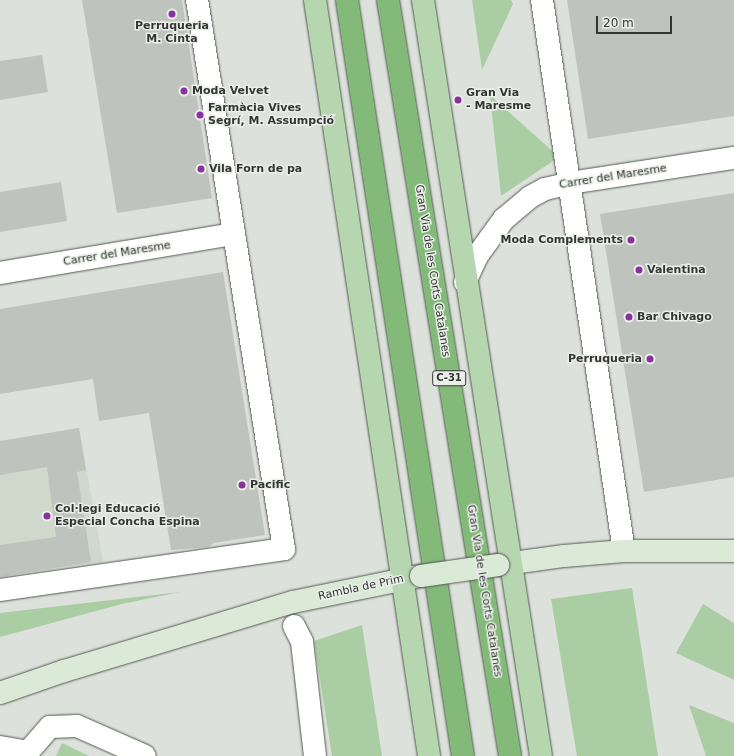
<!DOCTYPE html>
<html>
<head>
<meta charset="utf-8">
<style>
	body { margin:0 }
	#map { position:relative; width:734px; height:756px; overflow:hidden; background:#dce2db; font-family:"DejaVu Sans",sans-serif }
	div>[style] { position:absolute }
	.built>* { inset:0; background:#ced9cc }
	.green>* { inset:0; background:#aacda3 }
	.building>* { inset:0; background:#bec3bd }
	.roads { filter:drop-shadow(0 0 1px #545953) drop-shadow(0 0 1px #545953) }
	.street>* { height:22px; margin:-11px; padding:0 11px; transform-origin:11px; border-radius:11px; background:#fff }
	.secondary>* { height:22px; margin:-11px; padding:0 11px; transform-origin:11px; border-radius:11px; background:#daead7 }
	.primary>* { height:22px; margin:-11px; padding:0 11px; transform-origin:11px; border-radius:11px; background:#b5d6af }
	.highway>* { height:22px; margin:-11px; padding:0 11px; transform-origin:11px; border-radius:11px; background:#83ba79 }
	.bridges { filter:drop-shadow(0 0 1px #545953) drop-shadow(0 0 1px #545953) }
	.secondary-bridge>* { height:22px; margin:-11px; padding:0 11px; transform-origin:11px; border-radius:11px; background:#daead7 }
	.dots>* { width:11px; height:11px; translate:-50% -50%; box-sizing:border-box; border:2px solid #eaefe9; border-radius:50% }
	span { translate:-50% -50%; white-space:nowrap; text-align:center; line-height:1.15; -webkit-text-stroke:3px #eaefe9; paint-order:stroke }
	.shield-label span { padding:1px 3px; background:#eaefe9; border:1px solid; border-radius:3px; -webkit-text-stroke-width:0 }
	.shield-label { font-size:10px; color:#333633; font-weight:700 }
	.poi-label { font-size:11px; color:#333633; font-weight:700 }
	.left { translate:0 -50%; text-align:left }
	.right { translate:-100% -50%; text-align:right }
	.street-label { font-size:11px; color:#333633 }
	.scale { position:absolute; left:596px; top:16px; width:76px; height:18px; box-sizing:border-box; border:2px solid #333633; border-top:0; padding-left:5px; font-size:12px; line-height:14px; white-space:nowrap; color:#333633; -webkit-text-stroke:3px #eaefe9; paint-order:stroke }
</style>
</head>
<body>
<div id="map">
	<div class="built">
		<i style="clip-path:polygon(79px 428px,103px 562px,0 577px,0 441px)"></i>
	</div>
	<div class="green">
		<i style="clip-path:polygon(472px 0,511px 0,513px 4px,482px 70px)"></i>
		<i style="clip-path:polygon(490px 95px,559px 157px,501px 196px)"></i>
		<i style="clip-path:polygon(632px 588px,658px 756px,577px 756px,551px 599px)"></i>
		<i style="clip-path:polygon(180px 592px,122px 604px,0 637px,0 613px)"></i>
		<i style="clip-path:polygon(703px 604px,734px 623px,734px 680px,676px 653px)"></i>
		<i style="clip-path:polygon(362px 625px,382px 756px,332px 756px,314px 641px)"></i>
		<i style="clip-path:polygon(689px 705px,734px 723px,734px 756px,706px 756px)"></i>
		<i style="clip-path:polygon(62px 743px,89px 756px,56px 756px)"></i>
	</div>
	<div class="building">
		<i style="clip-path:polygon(82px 0,182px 0,212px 198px,117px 213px)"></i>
		<i style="clip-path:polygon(567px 0,734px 0,734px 116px,588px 139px)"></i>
		<i style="clip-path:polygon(42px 55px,48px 92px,0 100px,0 61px)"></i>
		<i style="clip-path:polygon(61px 182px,67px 221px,0 232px,0 192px)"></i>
		<i style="clip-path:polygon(734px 193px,734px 477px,644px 492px,600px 214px)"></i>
		<i style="clip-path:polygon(223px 272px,265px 535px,214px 543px,208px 547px,171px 550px,149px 413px,99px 421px,93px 379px,0 394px,0 309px)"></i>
		<i style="clip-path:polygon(79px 428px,86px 470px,77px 472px,91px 562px,0 577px,0 545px,56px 537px,47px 467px,0 475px,0 441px)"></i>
	</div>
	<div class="roads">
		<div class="street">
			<i style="left:542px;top:0;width:557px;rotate:81.54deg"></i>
			<i style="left:0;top:273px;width:236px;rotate:-9.5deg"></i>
			<i style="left:465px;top:282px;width:29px;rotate:-65deg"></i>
			<i style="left:477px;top:256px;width:46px;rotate:-53.9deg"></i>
			<i style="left:504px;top:219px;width:34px;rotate:-40deg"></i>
			<i style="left:530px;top:197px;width:17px;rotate:-28deg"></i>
			<i style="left:545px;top:189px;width:26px;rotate:-13deg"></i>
			<i style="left:570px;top:183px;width:166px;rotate:-8.7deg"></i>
			<i style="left:0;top:590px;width:287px;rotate:-8.2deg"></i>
			<i style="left:284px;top:549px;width:556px;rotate:-99deg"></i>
			<i style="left:294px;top:626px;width:18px;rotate:63deg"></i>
			<i style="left:302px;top:642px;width:115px;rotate:83.5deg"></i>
			<i style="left:0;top:747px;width:28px;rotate:10deg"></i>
			<i style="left:28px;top:752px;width:33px;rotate:-49deg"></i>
			<i style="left:50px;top:727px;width:27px;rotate:-2deg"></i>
			<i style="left:77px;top:726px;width:74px;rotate:23.8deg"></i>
		</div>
		<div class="secondary">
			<i style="left:498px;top:565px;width:67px;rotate:-7.8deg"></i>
			<i style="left:564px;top:556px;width:60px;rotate:-4.8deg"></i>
			<i style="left:624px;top:551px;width:110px"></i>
			<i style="left:0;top:693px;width:68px;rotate:-19deg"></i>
			<i style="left:64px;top:671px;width:239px;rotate:-16.8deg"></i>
			<i style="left:293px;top:602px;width:130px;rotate:-11.6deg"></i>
		</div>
		<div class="primary">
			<i style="left:315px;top:0;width:765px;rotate:81.42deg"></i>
			<i style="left:423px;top:0;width:765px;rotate:81.13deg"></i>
		</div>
		<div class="highway">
			<i style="left:347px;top:0;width:765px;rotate:81.28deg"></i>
			<i style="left:388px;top:0;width:766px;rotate:80.83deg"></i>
		</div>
	</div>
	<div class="bridges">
		<div class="secondary-bridge">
			<i style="left:421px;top:576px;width:78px;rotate:-8.1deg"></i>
		</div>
	</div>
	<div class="dots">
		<i style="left:172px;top:14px;background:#8b319d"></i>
		<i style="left:184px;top:91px;background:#8b319d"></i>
		<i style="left:458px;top:100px;background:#8b319d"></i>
		<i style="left:200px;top:115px;background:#8b319d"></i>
		<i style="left:201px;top:169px;background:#8b319d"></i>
		<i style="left:631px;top:240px;background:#8b319d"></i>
		<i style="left:639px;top:270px;background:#8b319d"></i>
		<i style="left:629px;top:317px;background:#8b319d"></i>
		<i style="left:650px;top:359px;background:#8b319d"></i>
		<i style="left:242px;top:485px;background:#8b319d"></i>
		<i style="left:47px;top:516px;background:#8b319d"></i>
	</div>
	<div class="shield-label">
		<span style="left:449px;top:378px">C-31</span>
	</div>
	<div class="poi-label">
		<span style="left:172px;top:33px">Perruqueria<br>M. Cinta</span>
		<span class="left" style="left:192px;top:91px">Moda Velvet</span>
		<span class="left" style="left:466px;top:100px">Gran Via<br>- Maresme</span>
		<span class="left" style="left:208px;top:115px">Farmàcia Vives<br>Segrí, M. Assumpció</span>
		<span class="left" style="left:209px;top:169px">Vila Forn de pa</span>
		<span class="right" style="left:623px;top:240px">Moda Complements</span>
		<span class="left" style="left:647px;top:270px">Valentina</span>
		<span class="left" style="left:637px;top:317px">Bar Chivago</span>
		<span class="right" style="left:642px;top:359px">Perruqueria</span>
		<span class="left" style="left:250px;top:485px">Pacific</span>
		<span class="left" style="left:55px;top:516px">Col·legi Educació<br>Especial Concha Espina</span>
	</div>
	<div class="street-label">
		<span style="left:613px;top:177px;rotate:-9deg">Carrer del Maresme</span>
		<span style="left:117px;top:254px;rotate:-9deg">Carrer del Maresme</span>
		<span style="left:432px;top:271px;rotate:81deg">Gran Via de les Corts Catalanes</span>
		<span style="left:361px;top:588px;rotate:-12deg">Rambla de Prim</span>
		<span style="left:484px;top:591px;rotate:81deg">Gran Via de les Corts Catalanes</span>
	</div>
	<div class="scale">20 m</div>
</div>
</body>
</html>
